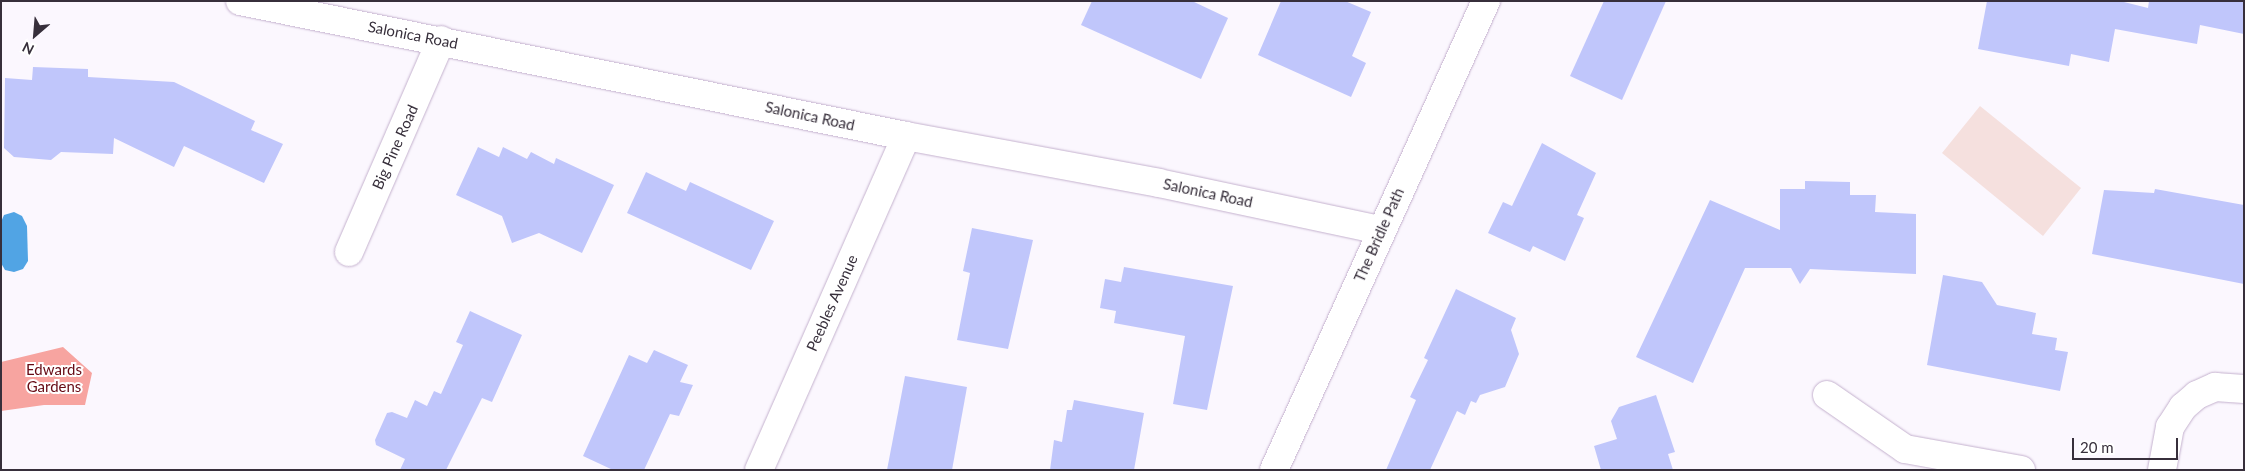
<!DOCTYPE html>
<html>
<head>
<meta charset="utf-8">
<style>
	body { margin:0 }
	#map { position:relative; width:2245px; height:471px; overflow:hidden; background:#fbf7fe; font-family:Lato,sans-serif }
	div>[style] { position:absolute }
	.green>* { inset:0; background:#f5e0de }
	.forest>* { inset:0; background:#f7a4a0 }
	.water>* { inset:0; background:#51a4e4 }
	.building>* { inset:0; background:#c0c6fb }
	.roads { filter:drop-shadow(0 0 1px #c4b1ce) drop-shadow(0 0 1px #c4b1ce) }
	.minor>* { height:28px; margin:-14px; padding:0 14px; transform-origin:14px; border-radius:14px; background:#fff }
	span { translate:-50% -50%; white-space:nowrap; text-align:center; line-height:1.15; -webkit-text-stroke:4px #fff; paint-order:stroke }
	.street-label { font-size:15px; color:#372f3b }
	.park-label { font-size:15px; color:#670b15 }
	.frame { position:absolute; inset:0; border:2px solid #372f3b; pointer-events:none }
	.north { position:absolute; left:10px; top:10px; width:50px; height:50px; -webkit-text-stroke:4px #fff; paint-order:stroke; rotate:207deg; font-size:14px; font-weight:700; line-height:20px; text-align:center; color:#372f3b }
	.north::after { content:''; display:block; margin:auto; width:18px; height:22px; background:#372f3b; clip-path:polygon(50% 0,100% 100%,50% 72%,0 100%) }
	.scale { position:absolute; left:2072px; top:438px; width:106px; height:22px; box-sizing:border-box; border:2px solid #372f3b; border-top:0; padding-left:6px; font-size:15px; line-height:18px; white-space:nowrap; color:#372f3b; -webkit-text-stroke:4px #fff; paint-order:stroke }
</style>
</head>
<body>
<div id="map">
	<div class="green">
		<i style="clip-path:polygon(1980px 106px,2081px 188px,2043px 236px,1942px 153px)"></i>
	</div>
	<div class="forest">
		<i style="clip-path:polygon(63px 347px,92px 373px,85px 405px,44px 405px,1px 411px,1px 362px)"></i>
	</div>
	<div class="water">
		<i style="clip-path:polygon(14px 212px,22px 216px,27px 226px,28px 261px,23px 269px,14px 272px,5px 270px,1px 263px,1px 222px,4px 215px)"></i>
	</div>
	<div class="building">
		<i style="clip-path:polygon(1092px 1px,1192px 1px,1228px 18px,1201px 79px,1081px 25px)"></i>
		<i style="clip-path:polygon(1281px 1px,1345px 1px,1371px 12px,1352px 56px,1366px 63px,1351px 97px,1258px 55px)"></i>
		<i style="clip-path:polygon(1604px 1px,1666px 1px,1622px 100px,1570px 76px)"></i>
		<i style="clip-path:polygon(1987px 1px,2120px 1px,2148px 8px,2149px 1px,2244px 1px,2244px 34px,2200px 25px,2197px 44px,2115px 29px,2109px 62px,2071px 54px,2069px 66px,1978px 49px)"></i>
		<i style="clip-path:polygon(33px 67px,88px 69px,88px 77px,174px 82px,255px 121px,251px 130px,283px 144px,264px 183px,184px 146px,174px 167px,114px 138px,113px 154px,61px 152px,51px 160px,14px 157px,4px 148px,5px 78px,32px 80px)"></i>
		<i style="clip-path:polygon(1542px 143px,1596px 173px,1577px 215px,1584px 218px,1565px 261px,1533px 246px,1530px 252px,1488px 233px,1503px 202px,1512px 206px)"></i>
		<i style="clip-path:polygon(478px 147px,499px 157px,503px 147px,527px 159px,531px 152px,554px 164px,556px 158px,614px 185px,582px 253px,539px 233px,512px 243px,502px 216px,456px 195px)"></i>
		<i style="clip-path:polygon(646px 172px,686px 191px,690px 182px,774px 221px,751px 270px,627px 213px)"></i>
		<i style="clip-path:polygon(1805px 181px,1850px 182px,1850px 195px,1876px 195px,1875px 212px,1916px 214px,1916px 274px,1810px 269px,1800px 284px,1791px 268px,1745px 268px,1693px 383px,1636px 357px,1710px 200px,1780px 230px,1780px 189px,1805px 189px)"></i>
		<i style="clip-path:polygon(2155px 189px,2244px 205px,2244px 284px,2092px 254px,2104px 190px,2154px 193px)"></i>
		<i style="clip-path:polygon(972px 228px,1033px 240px,1008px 349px,957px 340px,970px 273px,963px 271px)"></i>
		<i style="clip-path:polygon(1124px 267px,1233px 286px,1207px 410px,1173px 404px,1185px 336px,1114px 323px,1116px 311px,1100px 308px,1105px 279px,1121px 282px)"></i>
		<i style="clip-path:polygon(1943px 275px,1982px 282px,1997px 305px,2036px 313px,2032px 334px,2057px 338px,2055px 350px,2068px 352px,2060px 391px,1927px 365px)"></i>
		<i style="clip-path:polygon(1456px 289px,1516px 318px,1511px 330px,1519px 354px,1505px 387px,1480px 395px,1476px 403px,1471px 401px,1465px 415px,1457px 411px,1430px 470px,1386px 470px,1416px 400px,1410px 397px,1428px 360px,1424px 358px)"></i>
		<i style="clip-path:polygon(470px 311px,522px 335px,492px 402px,482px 398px,446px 470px,400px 470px,405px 459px,376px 445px,375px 440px,387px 413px,392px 412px,407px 418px,415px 400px,427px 406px,434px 391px,441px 394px,463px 345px,456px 342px)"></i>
		<i style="clip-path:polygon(654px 350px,688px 365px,680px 382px,693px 385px,679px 416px,670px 414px,644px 470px,613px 470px,583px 456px,629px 355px,647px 363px)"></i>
		<i style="clip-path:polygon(905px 376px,967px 387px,952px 470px,887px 470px)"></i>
		<i style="clip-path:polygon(1656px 395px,1675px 452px,1668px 454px,1673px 470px,1601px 470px,1594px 446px,1617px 439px,1611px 421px,1619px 407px)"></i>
		<i style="clip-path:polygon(1074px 400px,1144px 413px,1134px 470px,1050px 470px,1054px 440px,1062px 442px,1067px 410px,1072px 410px)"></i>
	</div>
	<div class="roads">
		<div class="minor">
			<i style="left:240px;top:1px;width:680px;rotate:11.46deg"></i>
			<i style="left:906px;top:136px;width:257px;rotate:10.5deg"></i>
			<i style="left:1159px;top:183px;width:227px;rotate:12deg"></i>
			<i style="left:349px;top:252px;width:231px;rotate:-66.5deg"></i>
			<i style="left:1827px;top:395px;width:95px;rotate:34.7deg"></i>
			<i style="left:1905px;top:449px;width:118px;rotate:10.3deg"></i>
			<i style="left:759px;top:470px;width:365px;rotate:-66.2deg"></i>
			<i style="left:1274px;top:470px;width:515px;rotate:-65.68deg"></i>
			<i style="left:2162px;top:470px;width:44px;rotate:-79.5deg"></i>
			<i style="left:2170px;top:427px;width:24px;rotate:-57deg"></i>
			<i style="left:2183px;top:407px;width:18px;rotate:-41deg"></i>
			<i style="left:2197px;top:395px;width:20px;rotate:-24deg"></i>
			<i style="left:2215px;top:387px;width:29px;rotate:4deg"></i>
		</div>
	</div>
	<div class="street-label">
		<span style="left:413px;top:35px;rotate:11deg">Salonica Road</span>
		<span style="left:810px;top:116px;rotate:12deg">Salonica Road</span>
		<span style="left:395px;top:147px;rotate:-66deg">Big Pine Road</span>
		<span style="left:1208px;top:193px;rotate:12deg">Salonica Road</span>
		<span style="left:1379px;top:235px;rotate:-66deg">The Bridle Path</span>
		<span style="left:832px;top:303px;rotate:-66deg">Peebles Avenue</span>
	</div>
	<div class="park-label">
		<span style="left:54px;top:378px">Edwards<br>Gardens</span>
	</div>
	<div class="frame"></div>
	<div class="north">N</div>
	<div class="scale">20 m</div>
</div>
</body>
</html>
